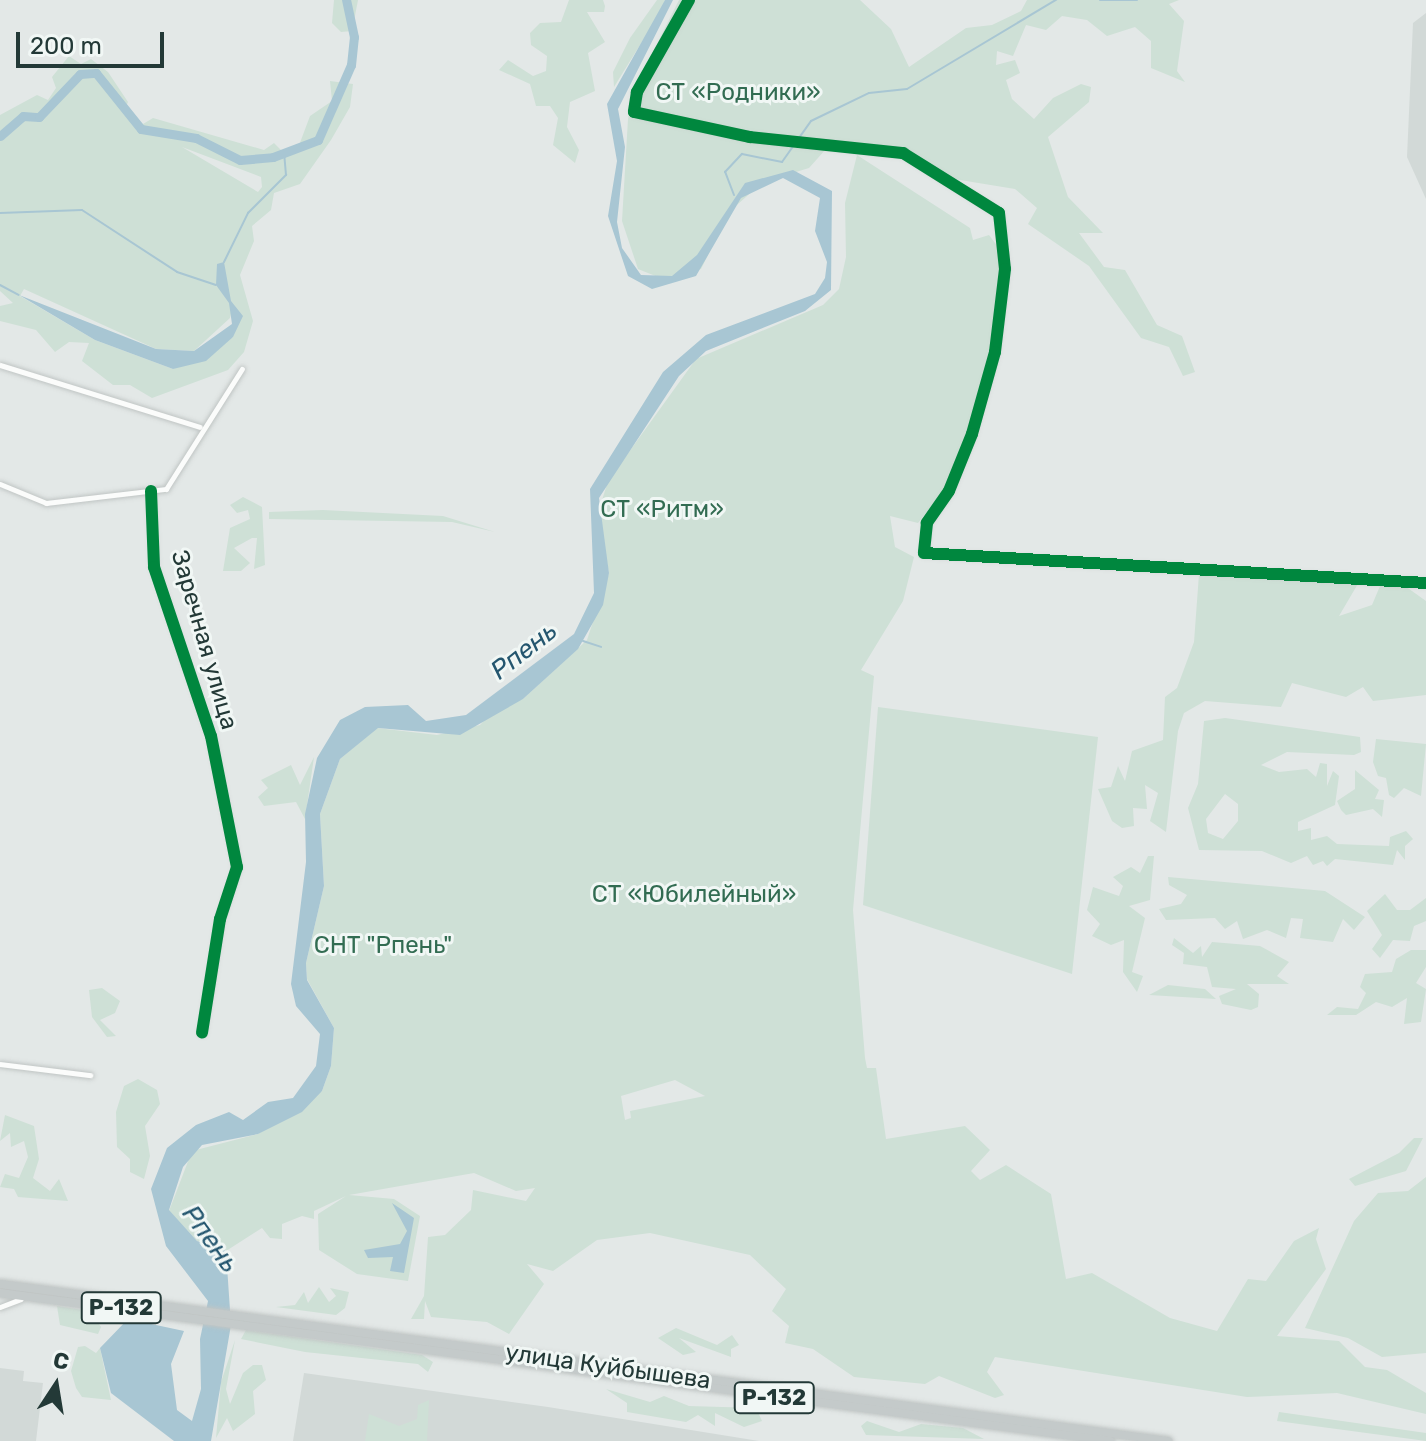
<!DOCTYPE html>
<html>
<head>
<meta charset="utf-8">
<style>
	body { margin:0 }
	#map { position:relative; width:1426px; height:1441px; overflow:hidden; background:#e3e8e7; font-family:Rubik,sans-serif }
	div>[style] { position:absolute }
	.built>* { inset:0; background:#d2d9d7 }
	.green>* { inset:0; background:#cee0d6 }
	.water>* { inset:0; background:#a8c6d3 }
	.stream>* { height:2px; margin:-1px; padding:0 1px; transform-origin:1px; border-radius:1px; background:#a8c6d3 }
	.river>* { height:9px; margin:-4.5px; padding:0 4.5px; transform-origin:4.5px; border-radius:4.5px; background:#a8c6d3 }
	.roads { filter:drop-shadow(0 0 2px #c0c5c4) drop-shadow(0 0 2px #c0c5c4) }
	.minor>* { height:5px; margin:-2.5px; padding:0 2.5px; transform-origin:2.5px; border-radius:2.5px; background:#fbfcfb }
	.trunk>* { height:8px; margin:-4px; padding:0 4px; transform-origin:4px; border-radius:4px; background:#c4caca }
	.cycleway>* { height:12px; margin:-6px; padding:0 6px; transform-origin:6px; border-radius:6px; background:#00873e }
	span { translate:-50% -50%; white-space:nowrap; text-align:center; line-height:1.15; -webkit-text-stroke:6px #f1f7f5; paint-order:stroke }
	.shield-label span { padding:2px 6px; background:#f1f7f5; border:2px solid; border-radius:6px; -webkit-text-stroke-width:0 }
	.shield-label { font-size:22px; color:#233937; font-weight:700 }
	.park-label { font-size:24px; color:#326c52 }
	.street-label { font-size:24px; color:#233937 }
	.water-label { font-size:26px; color:#24566f; font-style:italic }
	.north { position:absolute; left:16px; top:1345px; width:80px; height:80px; -webkit-text-stroke:6px #f1f7f5; paint-order:stroke; rotate:12deg; font-size:22px; font-weight:700; line-height:32px; text-align:center; color:#233937 }
	.north::after { content:''; display:block; margin:auto; width:28px; height:36px; background:#233937; clip-path:polygon(50% 0,100% 100%,50% 72%,0 100%) }
	.scale { position:absolute; left:16px; top:32px; width:148px; height:36px; box-sizing:border-box; border:4px solid #233937; border-top:0; padding-left:10px; font-size:24px; line-height:28px; white-space:nowrap; color:#233937; -webkit-text-stroke:6px #f1f7f5; paint-order:stroke }
</style>
</head>
<body>
<div id="map">
	<div class="built">
		<i style="clip-path:polygon(1426px 13px,1426px 199px,1407px 157px,1413px 23px)"></i>
		<i style="clip-path:polygon(0 1368px,24px 1371px,23px 1381px,43px 1383px,36px 1441px,0 1441px)"></i>
		<i style="clip-path:polygon(304px 1373px,548px 1407px,759px 1441px,293px 1441px)"></i>
	</div>
	<div class="green">
		<i style="clip-path:polygon(334px 0,358px 0,352px 31px,341px 32px,332px 23px)"></i>
		<i style="clip-path:polygon(569px 0,603px 0,605px 6px,604px 12px,587px 12px,605px 42px,588px 53px,595px 91px,570px 102px,567px 127px,579px 150px,575px 163px,553px 145px,558px 118px,550px 106px,536px 106px,530px 84px,499px 70px,508px 60px,533px 76px,546px 71px,547px 56px,531px 45px,530px 33px,540px 23px,561px 22px)"></i>
		<i style="clip-path:polygon(657px 0,665px 0,661px 11px,614px 87px,613px 72px,630px 38px)"></i>
		<i style="clip-path:polygon(679px 0,860px 0,891px 29px,909px 67px,966px 28px,992px 25px,1021px 11px,1027px 0,1179px 0,1169px 4px,1184px 21px,1177px 71px,1185px 82px,1151px 68px,1151px 41px,1135px 27px,1107px 36px,1087px 20px,1062px 16px,1046px 30px,1026px 25px,1013px 56px,997px 51px,996px 65px,1015px 60px,1020px 73px,1006px 80px,1012px 99px,1034px 119px,1053px 98px,1081px 84px,1091px 87px,1089px 102px,1048px 137px,1068px 197px,1103px 233px,1079px 233px,1104px 267px,1125px 270px,1157px 325px,1182px 336px,1195px 372px,1183px 376px,1169px 347px,1141px 338px,1089px 266px,1028px 224px,1037px 208px,1015px 189px,954px 179px,904px 148px,834px 140px,809px 168px,763px 182px,730px 211px,701px 269px,663px 279px,638px 269px,622px 221px,628px 119px,634px 90px)"></i>
		<i style="clip-path:polygon(evenodd,69px 56px,81px 64px,91px 59px,108px 72px,128px 102px,123px 112px,143px 124px,153px 118px,264px 150px,274px 143px,284px 153px,298px 148px,310px 116px,332px 101px,330px 81px,353px 84px,350px 107px,331px 140px,300px 184px,274px 193px,271px 210px,252px 226px,254px 241px,240px 275px,253px 321px,244px 352px,228px 370px,152px 398px,130px 385px,113px 385px,82px 361px,89px 343px,69px 342px,55px 352px,36px 330px,0 321px,0 306px,13px 303px,0 291px,0 115px,37px 95px,48px 100px,56px 88px,52px 77px,69px 56px,182px 147px,261px 177px,262px 187px,258px 192px,182px 147px,69px 56px,24px 289px,156px 349px,194px 351px,230px 318px,233px 305px,233px 337px,173px 369px,95px 340px,20px 296px,24px 289px)"></i>
		<i style="clip-path:polygon(evenodd,857px 155px,970px 228px,973px 240px,989px 235px,1001px 251px,991px 350px,972px 427px,945px 489px,918px 523px,890px 516px,895px 547px,914px 557px,903px 601px,861px 670px,874px 676px,853px 910px,865px 1058px,867px 1068px,876px 1068px,886px 1139px,965px 1126px,990px 1150px,971px 1171px,980px 1180px,1006px 1165px,1051px 1194px,1066px 1279px,1092px 1273px,1170px 1318px,1217px 1331px,1248px 1279px,1266px 1281px,1294px 1241px,1319px 1228px,1316px 1239px,1326px 1269px,1277px 1336px,1339px 1341px,1365px 1367px,1387px 1370px,1426px 1393px,1426px 1414px,1337px 1393px,1247px 1397px,995px 1357px,987px 1372px,1004px 1395px,995px 1398px,939px 1376px,925px 1384px,854px 1377px,813px 1349px,785px 1343px,789px 1326px,772px 1311px,786px 1289px,750px 1255px,650px 1233px,597px 1240px,553px 1271px,527px 1264px,544px 1284px,509px 1334px,487px 1322px,431px 1317px,425px 1301px,424px 1319px,411px 1319px,424px 1296px,428px 1237px,445px 1235px,471px 1210px,473px 1190px,526px 1201px,535px 1188px,516px 1191px,474px 1173px,349px 1195px,394px 1199px,420px 1216px,408px 1281px,357px 1274px,319px 1250px,318px 1214px,346px 1196px,314px 1211px,314px 1219px,302px 1216px,282px 1224px,282px 1239px,270px 1238px,262px 1228px,226px 1251px,197px 1241px,169px 1211px,192px 1151px,258px 1134px,322px 1091px,331px 1066px,334px 1028px,307px 979px,306px 963px,324px 886px,320px 814px,340px 759px,377px 728px,437px 735px,480px 725px,493px 711px,523px 699px,587px 640px,609px 573px,598px 513px,608px 481px,696px 359px,823px 305px,839px 289px,846px 257px,845px 203px,857px 155px,675px 1080px,705px 1096px,630px 1111px,631px 1118px,625px 1120px,621px 1096px,675px 1080px)"></i>
		<i style="clip-path:polygon(243px 497px,262px 507px,265px 565px,254px 569px,257px 538px,252px 538px,234px 548px,250px 563px,241px 571px,223px 571px,230px 528px,250px 519px,248px 510px,237px 513px,230px 505px)"></i>
		<i style="clip-path:polygon(323px 510px,443px 516px,495px 532px,452px 522px,269px 519px,269px 512px)"></i>
		<i style="clip-path:polygon(1217px 571px,1359px 582px,1339px 616px,1372px 605px,1380px 586px,1398px 581px,1426px 601px,1426px 695px,1373px 701px,1363px 687px,1346px 697px,1292px 683px,1281px 707px,1205px 701px,1184px 713px,1178px 731px,1166px 832px,1150px 821px,1158px 793px,1145px 785px,1147px 809px,1133px 808px,1134px 826px,1122px 828px,1112px 821px,1098px 789px,1111px 787px,1118px 766px,1125px 781px,1132px 751px,1163px 740px,1165px 697px,1177px 688px,1194px 642px,1199px 574px)"></i>
		<i style="clip-path:polygon(878px 707px,1098px 737px,1072px 974px,863px 905px)"></i>
		<i style="clip-path:polygon(evenodd,1225px 718px,1360px 737px,1361px 752px,1354px 755px,1287px 752px,1261px 765px,1279px 772px,1307px 769px,1316px 777px,1320px 763px,1327px 764px,1327px 786px,1333px 771px,1339px 776px,1335px 805px,1298px 822px,1298px 831px,1311px 828px,1311px 840px,1327px 836px,1337px 844px,1389px 846px,1390px 837px,1406px 831px,1413px 839px,1405px 846px,1405px 860px,1397px 850px,1393px 865px,1335px 859px,1327px 866px,1323px 861px,1313px 865px,1307px 856px,1291px 863px,1262px 851px,1199px 850px,1188px 808px,1198px 784px,1204px 721px,1225px 718px,1225px 794px,1238px 804px,1238px 821px,1223px 839px,1208px 833px,1206px 819px,1225px 794px)"></i>
		<i style="clip-path:polygon(1376px 739px,1426px 744px,1421px 796px,1404px 788px,1394px 798px,1389px 795px,1386px 778px,1378px 776px,1373px 762px)"></i>
		<i style="clip-path:polygon(314px 757px,305px 819px,296px 802px,264px 806px,258px 797px,268px 788px,261px 780px,291px 765px,300px 785px)"></i>
		<i style="clip-path:polygon(1355px 770px,1379px 790px,1375px 799px,1384px 800px,1382px 817px,1373px 809px,1346px 815px,1341px 810px,1337px 801px,1355px 789px)"></i>
		<i style="clip-path:polygon(1148px 856px,1154px 856px,1150px 900px,1129px 906px,1145px 918px,1132px 972px,1143px 976px,1137px 992px,1123px 972px,1124px 940px,1111px 945px,1092px 936px,1100px 924px,1087px 910px,1093px 887px,1119px 896px,1123px 886px,1113px 877px,1131px 867px,1140px 873px)"></i>
		<i style="clip-path:polygon(1168px 877px,1325px 891px,1365px 917px,1354px 930px,1343px 919px,1333px 942px,1300px 938px,1303px 919px,1291px 918px,1286px 938px,1267px 930px,1243px 939px,1237px 921px,1225px 929px,1215px 918px,1166px 920px,1159px 909px,1181px 904px,1187px 895px,1169px 885px)"></i>
		<i style="clip-path:polygon(1385px 894px,1397px 910px,1410px 910px,1426px 898px,1426px 921px,1414px 926px,1410px 941px,1393px 940px,1380px 958px,1372px 949px,1382px 935px,1367px 911px)"></i>
		<i style="clip-path:polygon(1174px 938px,1193px 953px,1201px 946px,1202px 957px,1212px 942px,1260px 946px,1289px 962px,1277px 976px,1289px 984px,1247px 984px,1259px 994px,1258px 1007px,1251px 1010px,1222px 1004px,1219px 996px,1236px 989px,1212px 987px,1207px 967px,1183px 964px,1184px 953px,1172px 945px)"></i>
		<i style="clip-path:polygon(1411px 950px,1426px 950px,1426px 967px,1416px 983px,1426px 989px,1421px 1022px,1404px 1024px,1407px 998px,1392px 1007px,1376px 1002px,1356px 1015px,1327px 1015px,1337px 1007px,1358px 1009px,1366px 993px,1360px 987px,1365px 974px,1392px 972px,1396px 959px)"></i>
		<i style="clip-path:polygon(1168px 985px,1205px 989px,1216px 999px,1149px 995px)"></i>
		<i style="clip-path:polygon(102px 988px,120px 1001px,115px 1013px,100px 1020px,116px 1036px,107px 1037px,92px 1017px,89px 990px)"></i>
		<i style="clip-path:polygon(138px 1079px,157px 1090px,160px 1104px,145px 1126px,150px 1156px,144px 1179px,130px 1172px,130px 1159px,117px 1147px,116px 1112px,124px 1086px)"></i>
		<i style="clip-path:polygon(5px 1115px,34px 1126px,39px 1159px,33px 1178px,50px 1191px,59px 1179px,68px 1201px,18px 1197px,14px 1189px,0 1187px,5px 1174px,19px 1178px,28px 1157px,24px 1141px,11px 1147px,10px 1133px,0 1141px)"></i>
		<i style="clip-path:polygon(1414px 1138px,1423px 1138px,1406px 1171px,1355px 1186px,1349px 1179px,1399px 1153px)"></i>
		<i style="clip-path:polygon(1426px 1177px,1426px 1353px,1382px 1357px,1348px 1338px,1305px 1328px,1354px 1221px,1378px 1193px,1408px 1191px)"></i>
		<i style="clip-path:polygon(319px 1287px,329px 1302px,336px 1296px,330px 1288px,349px 1292px,345px 1308px,336px 1315px,276px 1307px,295px 1305px,304px 1292px,308px 1303px)"></i>
		<i style="clip-path:polygon(57px 1306px,90px 1311px,101px 1327px,98px 1334px,60px 1325px)"></i>
		<i style="clip-path:polygon(676px 1328px,717px 1345px,732px 1335px,739px 1345px,731px 1349px,731px 1357px,679px 1338px,696px 1352px,683px 1355px,658px 1338px)"></i>
		<i style="clip-path:polygon(246px 1330px,422px 1355px,433px 1362px,428px 1372px,418px 1364px,305px 1352px,241px 1339px)"></i>
		<i style="clip-path:polygon(235px 1340px,226px 1389px,230px 1404px,243px 1373px,253px 1365px,262px 1365px,266px 1380px,253px 1391px,255px 1414px,233px 1431px,227px 1418px,216px 1438px,221px 1382px)"></i>
		<i style="clip-path:polygon(85px 1346px,96px 1353px,100px 1348px,111px 1400px,82px 1397px,76px 1388px,71px 1371px,78px 1347px)"></i>
		<i style="clip-path:polygon(606px 1389px,650px 1402px,664px 1396px,689px 1406px,756px 1408px,762px 1421px,744px 1427px,715px 1413px,715px 1426px,698px 1415px,686px 1422px,627px 1412px,627px 1403px)"></i>
		<i style="clip-path:polygon(429px 1400px,427px 1441px,365px 1441px,369px 1414px,399px 1426px,417px 1419px,418px 1405px)"></i>
		<i style="clip-path:polygon(1279px 1412px,1426px 1433px,1426px 1441px,1277px 1421px)"></i>
		<i style="clip-path:polygon(867px 1421px,899px 1432px,921px 1424px,963px 1428px,984px 1439px,866px 1435px,861px 1426px)"></i>
	</div>
	<div class="water">
		<i style="clip-path:polygon(665px 0,673px 0,618px 109px,625px 147px,617px 222px,622px 248px,641px 275px,672px 276px,697px 255px,745px 183px,793px 170px,832px 191px,831px 290px,805px 311px,706px 351px,679px 376px,599px 498px,609px 573px,603px 605px,578px 649px,523px 699px,460px 735px,378px 728px,340px 759px,320px 814px,324px 886px,306px 963px,307px 980px,334px 1028px,331px 1066px,322px 1091px,302px 1112px,258px 1134px,202px 1145px,183px 1167px,169px 1210px,197px 1241px,226px 1251px,231px 1325px,211px 1441px,174px 1441px,111px 1393px,100px 1348px,128px 1319px,184px 1331px,171px 1364px,177px 1410px,192px 1421px,201px 1389px,200px 1339px,208px 1301px,166px 1246px,151px 1189px,167px 1148px,196px 1125px,229px 1112px,243px 1120px,268px 1102px,293px 1098px,316px 1066px,320px 1034px,296px 1006px,291px 984px,306px 862px,305px 814px,317px 758px,340px 720px,365px 707px,408px 705px,426px 721px,466px 715px,574px 634px,594px 593px,590px 489px,663px 372px,706px 335px,815px 294px,825px 278px,827px 262px,815px 231px,820px 198px,783px 178px,741px 198px,696px 276px,652px 289px,628px 276px,608px 216px,617px 161px,607px 104px)"></i>
		<i style="clip-path:polygon(224px 262px,231px 301px,243px 316px,233px 337px,206px 361px,173px 369px,95px 340px,19px 295px,156px 349px,194px 351px,232px 324px,229px 303px,216px 285px,217px 264px)"></i>
		<i style="clip-path:polygon(392px 1203px,414px 1218px,404px 1273px,390px 1271px,393px 1257px,368px 1258px,364px 1250px,400px 1244px,407px 1231px)"></i>
	</div>
	<div class="stream">
		<i style="left:1100px;top:0;width:37px"></i>
		<i style="left:734px;top:195px;width:25px;rotate:-111deg"></i>
		<i style="left:725px;top:172px;width:25px;rotate:-47deg"></i>
		<i style="left:742px;top:154px;width:41px;rotate:11.3deg"></i>
		<i style="left:782px;top:162px;width:50px;rotate:-54.7deg"></i>
		<i style="left:811px;top:121px;width:64px;rotate:-25.8deg"></i>
		<i style="left:869px;top:93px;width:38px;rotate:-6deg"></i>
		<i style="left:907px;top:89px;width:174px;rotate:-30.9deg"></i>
		<i style="left:0;top:213px;width:82px;rotate:-2.1deg"></i>
		<i style="left:82px;top:210px;width:113px;rotate:33.1deg"></i>
		<i style="left:177px;top:272px;width:41px;rotate:18.4deg"></i>
		<i style="left:224px;top:262px;width:55px;rotate:-63.9deg"></i>
		<i style="left:248px;top:213px;width:54px;rotate:-45deg"></i>
		<i style="left:286px;top:175px;width:22px;rotate:-95deg"></i>
		<i style="left:0;top:285px;width:21px;rotate:28deg"></i>
		<i style="left:583px;top:641px;width:19px;rotate:18deg"></i>
	</div>
	<div class="river">
		<i style="left:0;top:136px;width:30px;rotate:-41deg"></i>
		<i style="left:23px;top:116px;width:16px;rotate:4deg"></i>
		<i style="left:39px;top:117px;width:59px;rotate:-46.4deg"></i>
		<i style="left:80px;top:74px;width:16px;rotate:-4deg"></i>
		<i style="left:96px;top:73px;width:72px;rotate:51.2deg"></i>
		<i style="left:141px;top:129px;width:56px;rotate:9.3deg"></i>
		<i style="left:196px;top:138px;width:49px;rotate:26.6deg"></i>
		<i style="left:240px;top:160px;width:33px;rotate:-5deg"></i>
		<i style="left:273px;top:157px;width:48px;rotate:-20.7deg"></i>
		<i style="left:318px;top:140px;width:82px;rotate:-66.3deg"></i>
		<i style="left:351px;top:65px;width:28px;rotate:-84deg"></i>
		<i style="left:354px;top:37px;width:38px;rotate:-102deg"></i>
	</div>
	<div class="roads">
		<div class="minor">
			<i style="left:689px;top:0;width:106px;rotate:119.5deg"></i>
			<i style="left:637px;top:92px;width:20px;rotate:99deg"></i>
			<i style="left:634px;top:112px;width:119px;rotate:12.2deg"></i>
			<i style="left:750px;top:137px;width:154px;rotate:6deg"></i>
			<i style="left:903px;top:153px;width:113px;rotate:32deg"></i>
			<i style="left:999px;top:213px;width:56px;rotate:83.9deg"></i>
			<i style="left:1005px;top:269px;width:84px;rotate:96.9deg"></i>
			<i style="left:995px;top:352px;width:85px;rotate:105.7deg"></i>
			<i style="left:972px;top:434px;width:61px;rotate:112deg"></i>
			<i style="left:949px;top:491px;width:39px;rotate:125deg"></i>
			<i style="left:927px;top:523px;width:30px;rotate:96deg"></i>
			<i style="left:924px;top:553px;width:503px;rotate:3.42deg"></i>
			<i style="left:0;top:365px;width:209px;rotate:17.2deg"></i>
			<i style="left:0;top:484px;width:50px;rotate:22.4deg"></i>
			<i style="left:46px;top:503px;width:121px;rotate:-6.7deg"></i>
			<i style="left:166px;top:489px;width:142px;rotate:-57.7deg"></i>
			<i style="left:151px;top:491px;width:76px;rotate:87.7deg"></i>
			<i style="left:154px;top:567px;width:178px;rotate:71.4deg"></i>
			<i style="left:211px;top:736px;width:134px;rotate:78.8deg"></i>
			<i style="left:237px;top:867px;width:55px;rotate:108.1deg"></i>
			<i style="left:220px;top:919px;width:115px;rotate:99deg"></i>
			<i style="left:0;top:1064px;width:91px;rotate:7deg"></i>
			<i style="left:0;top:1307px;width:22px;rotate:-21deg"></i>
		</div>
		<div class="trunk">
			<i style="left:0;top:1284px;width:1179px;rotate:7.66deg"></i>
			<i style="left:0;top:1293px;width:1120px;rotate:7.59deg"></i>
		</div>
	</div>
	<div class="cycleway">
		<i style="left:689px;top:0;width:106px;rotate:119.5deg"></i>
		<i style="left:637px;top:92px;width:20px;rotate:99deg"></i>
		<i style="left:634px;top:112px;width:119px;rotate:12.2deg"></i>
		<i style="left:750px;top:137px;width:154px;rotate:6deg"></i>
		<i style="left:903px;top:153px;width:113px;rotate:32deg"></i>
		<i style="left:999px;top:213px;width:56px;rotate:83.9deg"></i>
		<i style="left:1005px;top:269px;width:84px;rotate:96.9deg"></i>
		<i style="left:995px;top:352px;width:85px;rotate:105.7deg"></i>
		<i style="left:972px;top:434px;width:61px;rotate:112deg"></i>
		<i style="left:949px;top:491px;width:39px;rotate:125deg"></i>
		<i style="left:927px;top:523px;width:30px;rotate:96deg"></i>
		<i style="left:924px;top:553px;width:503px;rotate:3.42deg"></i>
		<i style="left:151px;top:491px;width:76px;rotate:87.7deg"></i>
		<i style="left:154px;top:567px;width:178px;rotate:71.4deg"></i>
		<i style="left:211px;top:736px;width:134px;rotate:78.8deg"></i>
		<i style="left:237px;top:867px;width:55px;rotate:108.1deg"></i>
		<i style="left:220px;top:919px;width:115px;rotate:99deg"></i>
	</div>
	<div class="shield-label">
		<span style="left:121px;top:1308px">Р-132</span>
		<span style="left:774px;top:1398px">Р-132</span>
	</div>
	<div class="park-label">
		<span style="left:738px;top:93px">СТ «Родники»</span>
		<span style="left:662px;top:510px">СТ «Ритм»</span>
		<span style="left:694px;top:895px">СТ «Юбилейный»</span>
		<span style="left:383px;top:946px">СНТ "Рпень"</span>
	</div>
	<div class="street-label">
		<span style="left:204px;top:640px;rotate:74deg">Заречная улица</span>
		<span style="left:608px;top:1367px;rotate:8deg">улица Куйбышева</span>
	</div>
	<div class="water-label">
		<span style="left:524px;top:651px;rotate:-38deg">Рпень</span>
		<span style="left:210px;top:1239px;rotate:54deg">Рпень</span>
	</div>
	<div class="north">С</div>
	<div class="scale">200 m</div>
</div>
</body>
</html>
